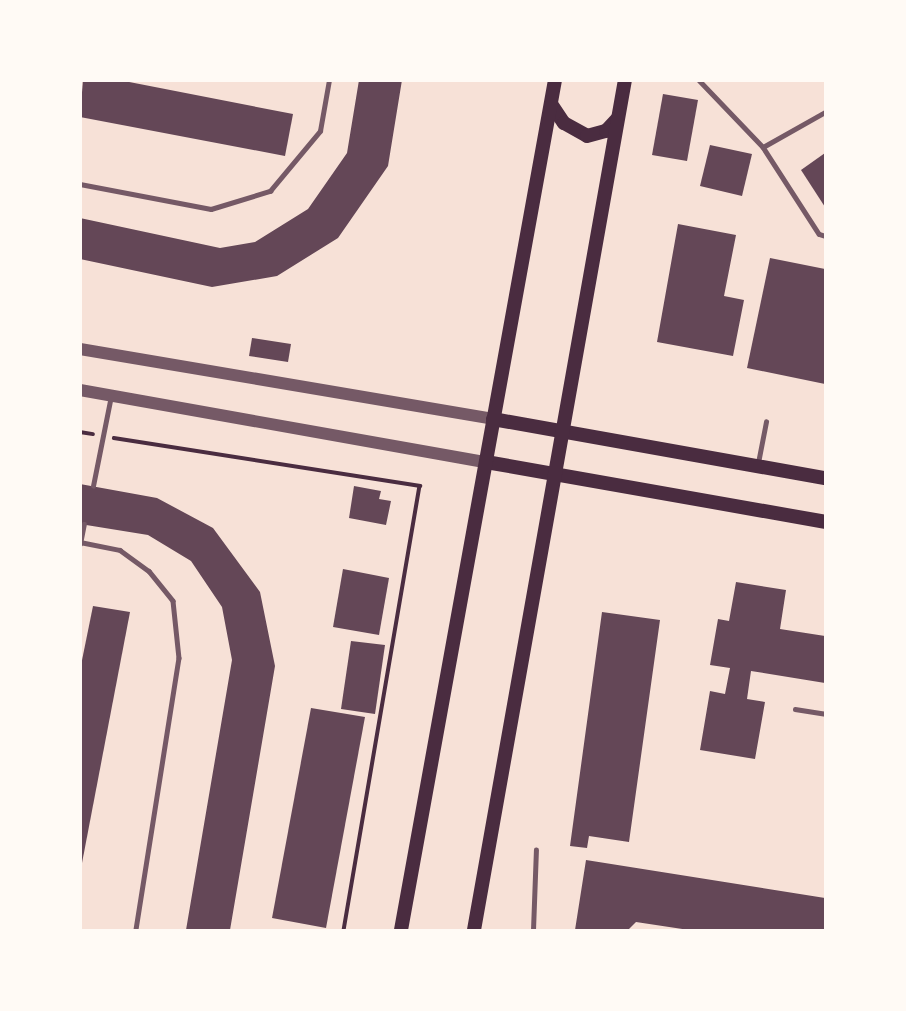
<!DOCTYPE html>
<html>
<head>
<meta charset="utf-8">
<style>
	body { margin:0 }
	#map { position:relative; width:906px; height:1011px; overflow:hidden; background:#f7e1d7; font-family:"Sofia Sans Condensed",sans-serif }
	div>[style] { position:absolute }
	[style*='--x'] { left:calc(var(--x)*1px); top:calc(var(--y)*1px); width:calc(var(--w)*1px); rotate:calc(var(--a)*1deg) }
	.building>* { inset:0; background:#644757 }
	.path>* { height:3.5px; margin:-1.75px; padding:0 1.75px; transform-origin:1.75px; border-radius:1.75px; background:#4a2c40 }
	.service>* { height:4.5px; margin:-2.25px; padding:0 2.25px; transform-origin:2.25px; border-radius:2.25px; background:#755966 }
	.tertiary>* { height:12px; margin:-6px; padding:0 6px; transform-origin:6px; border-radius:6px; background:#755966 }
	.secondary>* { height:14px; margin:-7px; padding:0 7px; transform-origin:7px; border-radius:7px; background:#4a2c40 }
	span { translate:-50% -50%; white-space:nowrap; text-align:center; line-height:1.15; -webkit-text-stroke:5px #fffaf5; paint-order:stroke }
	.frame { position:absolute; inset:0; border:82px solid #fffaf5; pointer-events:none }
</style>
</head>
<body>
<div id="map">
	<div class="building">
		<div style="clip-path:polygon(83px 80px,119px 80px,293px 114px,285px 156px,80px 117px)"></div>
		<div style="clip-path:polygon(359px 80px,402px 80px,388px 166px,338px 238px,277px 276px,212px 287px,80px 259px,80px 218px,220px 248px,255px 242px,308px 209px,347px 153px)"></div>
		<div style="clip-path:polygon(663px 94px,698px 100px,687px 161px,652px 155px)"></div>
		<div style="clip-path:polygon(710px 145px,752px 154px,742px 196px,700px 186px)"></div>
		<div style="clip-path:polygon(825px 153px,825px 207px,801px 170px)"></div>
		<div style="clip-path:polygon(678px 224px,736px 235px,724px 296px,744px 300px,733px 356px,657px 342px)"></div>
		<div style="clip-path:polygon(770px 258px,825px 269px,825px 384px,747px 368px)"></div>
		<div style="clip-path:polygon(252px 338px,291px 344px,288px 362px,249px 356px)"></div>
		<div style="clip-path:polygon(80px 484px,157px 498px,213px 528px,260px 592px,275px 666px,230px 930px,186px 930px,232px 660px,222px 607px,191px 561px,148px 535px,80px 524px)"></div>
		<div style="clip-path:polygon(354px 486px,381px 491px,379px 499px,391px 501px,386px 525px,349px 518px)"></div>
		<div style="clip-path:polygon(343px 569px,389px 578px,379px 635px,333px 627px)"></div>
		<div style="clip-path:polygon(736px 582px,786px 590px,780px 629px,825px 636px,825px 683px,751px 671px,747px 699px,765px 702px,755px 759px,700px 750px,710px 691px,725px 694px,730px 668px,710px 665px,718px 619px,729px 621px)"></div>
		<div style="clip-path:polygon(93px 606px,130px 612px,82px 863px,80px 670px)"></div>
		<div style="clip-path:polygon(602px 612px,660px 620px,629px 842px,589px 836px,587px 848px,570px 846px)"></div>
		<div style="clip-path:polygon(351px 641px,385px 645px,375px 714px,341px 709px)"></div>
		<div style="clip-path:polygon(311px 708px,365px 717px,326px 928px,272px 918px)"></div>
		<div style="clip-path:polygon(586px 860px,825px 898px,825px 930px,689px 930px,636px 922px,628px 930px,575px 930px)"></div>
	</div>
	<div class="path">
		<div style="--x:80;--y:432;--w:13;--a:9"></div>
		<div style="--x:114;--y:438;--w:310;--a:8.9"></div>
		<div style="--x:420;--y:486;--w:450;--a:99.7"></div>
	</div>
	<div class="service">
		<div style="--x:699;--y:80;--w:93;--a:46.3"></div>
		<div style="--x:763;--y:147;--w:103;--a:57.2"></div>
		<div style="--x:819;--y:234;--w:6;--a:18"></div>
		<div style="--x:763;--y:147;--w:71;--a:-29.4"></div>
		<div style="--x:80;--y:184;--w:133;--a:10.8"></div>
		<div style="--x:211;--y:209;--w:62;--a:-17"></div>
		<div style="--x:270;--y:191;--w:78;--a:-50.2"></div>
		<div style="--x:320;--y:131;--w:52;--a:-80"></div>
		<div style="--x:758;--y:463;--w:42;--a:-79"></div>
		<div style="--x:93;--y:486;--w:92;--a:-78.7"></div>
		<div style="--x:80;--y:542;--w:41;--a:11.3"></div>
		<div style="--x:120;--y:550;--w:36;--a:36"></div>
		<div style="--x:149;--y:571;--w:38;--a:51"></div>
		<div style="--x:173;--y:601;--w:57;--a:84"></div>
		<div style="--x:179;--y:658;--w:275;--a:99"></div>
		<div style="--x:80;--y:544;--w:20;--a:-79"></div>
		<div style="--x:795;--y:709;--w:30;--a:9"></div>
		<div style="--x:533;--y:930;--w:80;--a:-87.9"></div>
	</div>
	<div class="tertiary">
		<div style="--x:80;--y:349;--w:419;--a:9.6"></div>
		<div style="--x:80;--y:390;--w:412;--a:10.1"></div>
	</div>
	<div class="secondary">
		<div style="--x:551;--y:104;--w:23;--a:56"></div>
		<div style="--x:564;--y:123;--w:26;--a:29"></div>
		<div style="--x:587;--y:136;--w:20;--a:-15"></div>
		<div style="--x:606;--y:131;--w:16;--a:-47"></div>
		<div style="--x:493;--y:419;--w:337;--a:10.1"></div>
		<div style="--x:486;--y:462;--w:344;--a:10"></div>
		<div style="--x:401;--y:930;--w:864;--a:-79.73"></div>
		<div style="--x:474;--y:930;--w:863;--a:-79.93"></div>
	</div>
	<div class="frame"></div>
</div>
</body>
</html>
